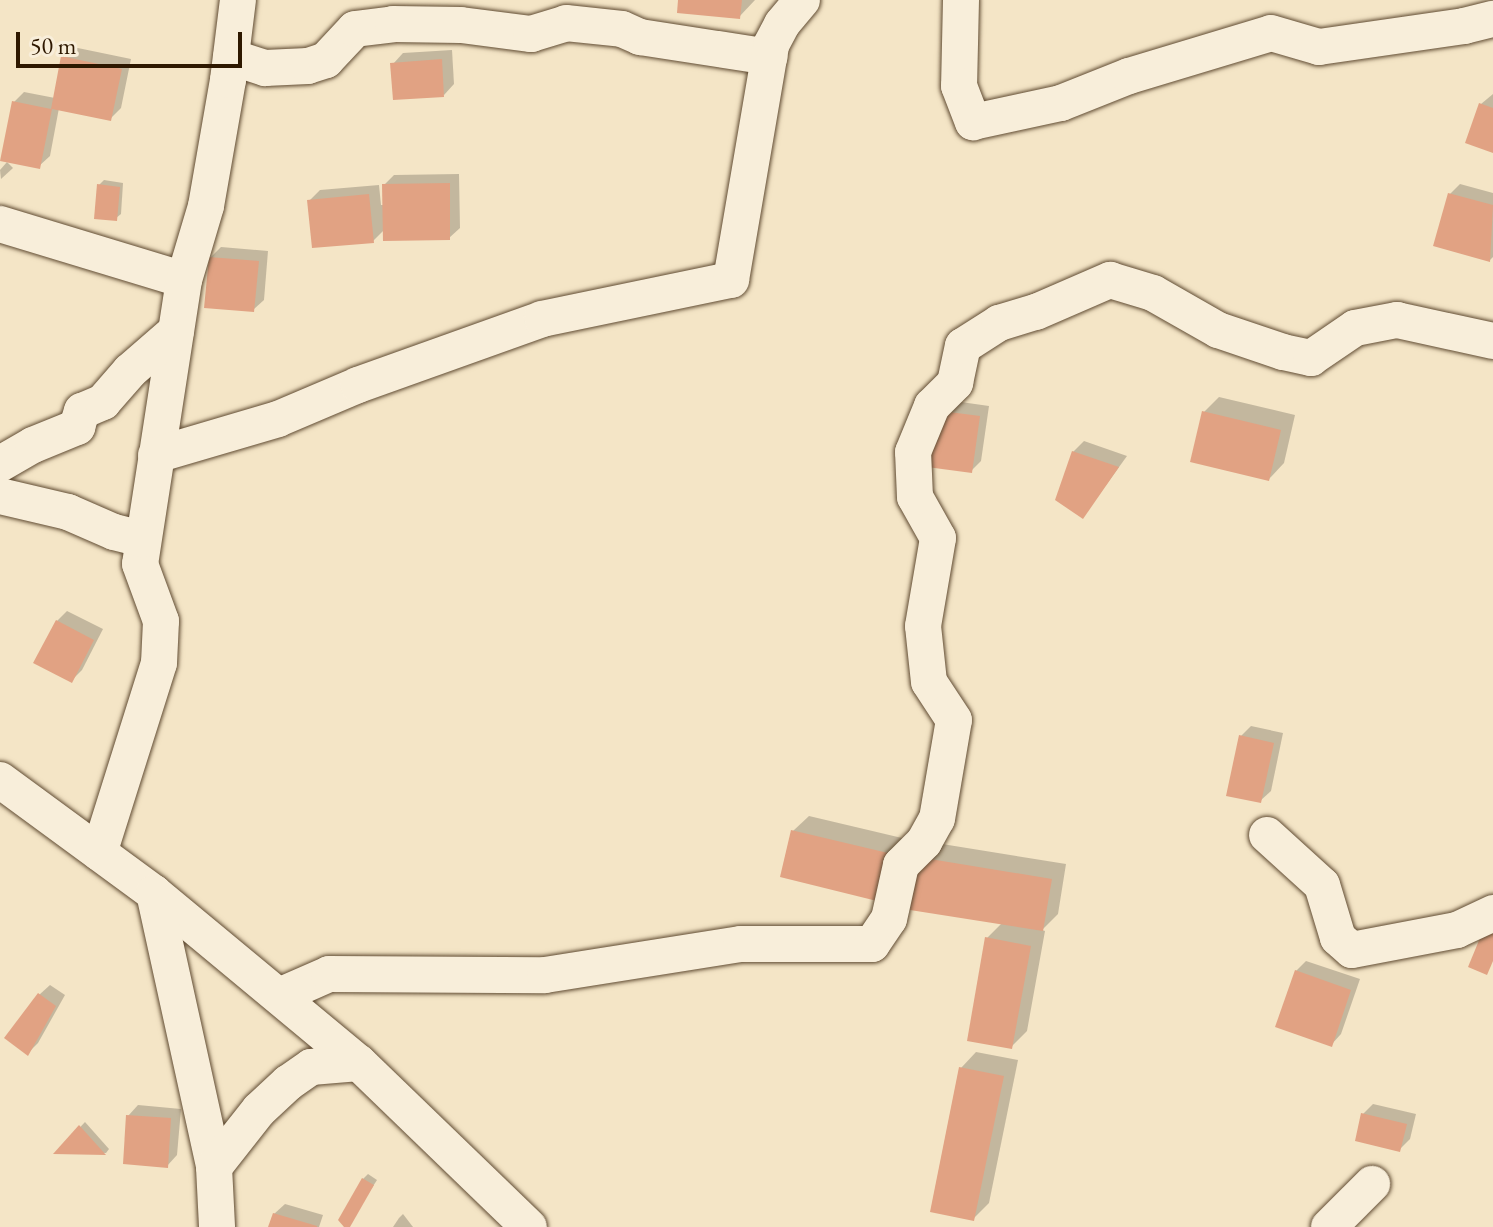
<!DOCTYPE html>
<html>
<head>
<meta charset="utf-8">
<style>
	body { margin:0 }
	#map { position:relative; width:1493px; height:1227px; overflow:hidden; background:#f4e5c6; font-family:"EB Garamond",serif }
	div>[style] { position:absolute }
	[style*='--x'] { left:calc(var(--x)*1px); top:calc(var(--y)*1px); width:calc(var(--w)*1px); rotate:calc(var(--a)*1deg) }
	.shadow>* { inset:0; background:#0003 }
	.building>* { inset:0; background:#e1a283 }
	.roads { filter:drop-shadow(0 0 2px #604b32) drop-shadow(0 0 2px #604b32) }
	.street>* { height:36px; margin:-18px; padding:0 18px; transform-origin:18px; border-radius:18px; background:#f8eeda }
	span { translate:-50% -50%; white-space:nowrap; text-align:center; line-height:1.15; -webkit-text-stroke:8px #f8eeda; paint-order:stroke }
	.scale { position:absolute; left:16px; top:32px; width:226px; height:36px; box-sizing:border-box; border:4px solid #2e1800; border-top:0; padding-left:10px; font-size:24px; line-height:28px; white-space:nowrap; color:#2e1800; -webkit-text-stroke:6px #f8eeda; paint-order:stroke }
</style>
</head>
<body>
<div id="map">
	<div class="shadow">
		<div style="clip-path:polygon(680px 0,755px 0,739px 17px)"></div>
		<div style="clip-path:polygon(73px 47px,131px 59px,121px 108px,110px 119px,59px 108px,50px 156px,39px 166px,14px 102px,24px 92px,55px 98px,63px 57px)"></div>
		<div style="clip-path:polygon(452px 50px,454px 84px,444px 95px,393px 64px,403px 53px)"></div>
		<div style="clip-path:polygon(1493px 94px,1493px 151px,1467px 142px,1481px 104px)"></div>
		<div style="clip-path:polygon(7px 162px,13px 168px,1px 179px,0 170px)"></div>
		<div style="clip-path:polygon(459px 174px,460px 228px,449px 238px,385px 229px,373px 241px,309px 201px,320px 190px,379px 185px,381px 205px,384px 205px,384px 185px,394px 175px)"></div>
		<div style="clip-path:polygon(104px 180px,123px 183px,121px 214px,116px 218px,99px 185px)"></div>
		<div style="clip-path:polygon(1460px 184px,1493px 193px,1493px 257px,1490px 260px,1450px 194px)"></div>
		<div style="clip-path:polygon(221px 247px,268px 251px,264px 300px,253px 310px,211px 257px)"></div>
		<div style="clip-path:polygon(1219px 397px,1295px 415px,1284px 463px,1269px 479px,1204px 412px)"></div>
		<div style="clip-path:polygon(947px 400px,989px 406px,981px 461px,971px 471px)"></div>
		<div style="clip-path:polygon(1084px 441px,1127px 456px,1083px 517px,1073px 452px)"></div>
		<div style="clip-path:polygon(67px 611px,103px 629px,82px 670px,71px 681px,57px 621px)"></div>
		<div style="clip-path:polygon(1251px 726px,1283px 733px,1271px 791px,1260px 801px,1241px 736px)"></div>
		<div style="clip-path:polygon(809px 816px,902px 838px,892px 883px,793px 831px)"></div>
		<div style="clip-path:polygon(936px 843px,1066px 864px,1058px 914px,1042px 930px,1045px 931px,1027px 1031px,1011px 1047px,987px 938px,1002px 923px,912px 908px)"></div>
		<div style="clip-path:polygon(1306px 961px,1360px 979px,1341px 1034px,1331px 1045px,1296px 971px)"></div>
		<div style="clip-path:polygon(50px 985px,65px 995px,38px 1043px,28px 1053px,39px 995px)"></div>
		<div style="clip-path:polygon(976px 1052px,1018px 1060px,989px 1203px,973px 1219px,961px 1068px)"></div>
		<div style="clip-path:polygon(1373px 1104px,1416px 1114px,1410px 1139px,1400px 1149px,1363px 1114px)"></div>
		<div style="clip-path:polygon(138px 1105px,181px 1109px,177px 1155px,167px 1166px,128px 1116px)"></div>
		<div style="clip-path:polygon(85px 1122px,109px 1149px,106px 1153px,57px 1152px)"></div>
		<div style="clip-path:polygon(368px 1174px,377px 1180px,347px 1227px,363px 1179px)"></div>
		<div style="clip-path:polygon(285px 1204px,323px 1215px,319px 1227px,270px 1227px,274px 1214px)"></div>
		<div style="clip-path:polygon(403px 1214px,413px 1227px,393px 1227px,399px 1218px)"></div>
	</div>
	<div class="building">
		<div style="clip-path:polygon(678px 0,742px 0,740px 19px,677px 13px)"></div>
		<div style="clip-path:polygon(61px 56px,122px 69px,111px 121px,52px 109px,40px 169px,0 161px,12px 101px,51px 109px)"></div>
		<div style="clip-path:polygon(442px 59px,444px 97px,393px 100px,390px 63px)"></div>
		<div style="clip-path:polygon(1479px 103px,1493px 108px,1493px 153px,1465px 143px)"></div>
		<div style="clip-path:polygon(450px 183px,450px 240px,383px 241px,382px 184px)"></div>
		<div style="clip-path:polygon(97px 184px,120px 187px,117px 221px,94px 219px)"></div>
		<div style="clip-path:polygon(1448px 193px,1493px 205px,1490px 262px,1433px 246px)"></div>
		<div style="clip-path:polygon(369px 194px,374px 243px,312px 248px,307px 200px)"></div>
		<div style="clip-path:polygon(209px 257px,259px 261px,254px 312px,204px 308px)"></div>
		<div style="clip-path:polygon(934px 410px,980px 416px,972px 473px,927px 467px)"></div>
		<div style="clip-path:polygon(1202px 411px,1281px 430px,1269px 481px,1190px 462px)"></div>
		<div style="clip-path:polygon(1072px 451px,1119px 467px,1083px 519px,1055px 500px)"></div>
		<div style="clip-path:polygon(56px 620px,94px 640px,72px 683px,33px 663px)"></div>
		<div style="clip-path:polygon(1239px 735px,1274px 743px,1261px 803px,1226px 796px)"></div>
		<div style="clip-path:polygon(791px 830px,888px 853px,877px 901px,780px 877px)"></div>
		<div style="clip-path:polygon(918px 857px,1052px 879px,1043px 931px,910px 910px)"></div>
		<div style="clip-path:polygon(1487px 921px,1493px 924px,1493px 961px,1487px 975px,1468px 967px)"></div>
		<div style="clip-path:polygon(985px 937px,1031px 946px,1012px 1049px,967px 1041px)"></div>
		<div style="clip-path:polygon(1295px 970px,1351px 990px,1332px 1047px,1275px 1027px)"></div>
		<div style="clip-path:polygon(38px 993px,56px 1006px,28px 1056px,4px 1038px)"></div>
		<div style="clip-path:polygon(959px 1067px,1004px 1076px,974px 1221px,930px 1212px)"></div>
		<div style="clip-path:polygon(1361px 1113px,1407px 1124px,1400px 1152px,1355px 1141px)"></div>
		<div style="clip-path:polygon(126px 1115px,171px 1118px,168px 1168px,123px 1164px)"></div>
		<div style="clip-path:polygon(79px 1125px,106px 1155px,53px 1154px)"></div>
		<div style="clip-path:polygon(362px 1178px,374px 1185px,350px 1227px,344px 1227px,338px 1220px)"></div>
		<div style="clip-path:polygon(273px 1213px,317px 1226px,317px 1227px,268px 1227px)"></div>
	</div>
	<div class="roads">
		<div class="street">
			<div style="--x:961;--y:0;--w:86;--a:91.3"></div>
			<div style="--x:959;--y:86;--w:39;--a:69"></div>
			<div style="--x:973;--y:122;--w:90;--a:-12.2"></div>
			<div style="--x:1061;--y:103;--w:73;--a:-21.7"></div>
			<div style="--x:1129;--y:76;--w:148;--a:-16.8"></div>
			<div style="--x:1271;--y:33;--w:50;--a:16.3"></div>
			<div style="--x:1319;--y:47;--w:147;--a:-8.2"></div>
			<div style="--x:1464;--y:26;--w:30;--a:-14"></div>
			<div style="--x:231;--y:57;--w:36;--a:18"></div>
			<div style="--x:265;--y:68;--w:43;--a:-2.7"></div>
			<div style="--x:308;--y:66;--w:19;--a:-18"></div>
			<div style="--x:326;--y:60;--w:42;--a:-46.9"></div>
			<div style="--x:355;--y:29;--w:38;--a:-7"></div>
			<div style="--x:393;--y:24;--w:68;--a:0.8"></div>
			<div style="--x:461;--y:25;--w:71;--a:7.3"></div>
			<div style="--x:531;--y:34;--w:37;--a:-17"></div>
			<div style="--x:566;--y:23;--w:56;--a:6.1"></div>
			<div style="--x:622;--y:29;--w:20;--a:24"></div>
			<div style="--x:640;--y:37;--w:131;--a:8.8"></div>
			<div style="--x:0;--y:224;--w:192;--a:16.9"></div>
			<div style="--x:184;--y:280;--w:287;--a:98.8"></div>
			<div style="--x:140;--y:564;--w:61;--a:69.8"></div>
			<div style="--x:161;--y:621;--w:42;--a:92.7"></div>
			<div style="--x:159;--y:663;--w:199;--a:107.5"></div>
			<div style="--x:184;--y:280;--w:77;--a:-73.4"></div>
			<div style="--x:206;--y:206;--w:128;--a:-80.1"></div>
			<div style="--x:228;--y:80;--w:81;--a:-82.9"></div>
			<div style="--x:156;--y:455;--w:127;--a:-16.4"></div>
			<div style="--x:278;--y:419;--w:87;--a:-23"></div>
			<div style="--x:358;--y:385;--w:195;--a:-19.7"></div>
			<div style="--x:542;--y:319;--w:193;--a:-11.7"></div>
			<div style="--x:731;--y:280;--w:238;--a:-80.3"></div>
			<div style="--x:771;--y:45;--w:24;--a:-62"></div>
			<div style="--x:782;--y:24;--w:31;--a:-50"></div>
			<div style="--x:0;--y:464;--w:38;--a:-30"></div>
			<div style="--x:33;--y:445;--w:48;--a:-22.2"></div>
			<div style="--x:77;--y:427;--w:17;--a:-73"></div>
			<div style="--x:82;--y:411;--w:23;--a:-23"></div>
			<div style="--x:103;--y:402;--w:41;--a:-48.9"></div>
			<div style="--x:130;--y:371;--w:61;--a:-41"></div>
			<div style="--x:0;--y:496;--w:70;--a:13.2"></div>
			<div style="--x:68;--y:512;--w:50;--a:23.5"></div>
			<div style="--x:114;--y:532;--w:30;--a:14"></div>
			<div style="--x:0;--y:780;--w:191;--a:36.3"></div>
			<div style="--x:154;--y:893;--w:266;--a:39.7"></div>
			<div style="--x:359;--y:1063;--w:236;--a:44"></div>
			<div style="--x:1267;--y:835;--w:74;--a:42.3"></div>
			<div style="--x:1322;--y:885;--w:55;--a:73.2"></div>
			<div style="--x:1338;--y:938;--w:18;--a:41"></div>
			<div style="--x:1352;--y:950;--w:107;--a:-10.8"></div>
			<div style="--x:1457;--y:930;--w:40;--a:-25"></div>
			<div style="--x:154;--y:893;--w:280;--a:77.6"></div>
			<div style="--x:214;--y:1167;--w:60;--a:87.1"></div>
			<div style="--x:279;--y:996;--w:55;--a:-23.7"></div>
			<div style="--x:329;--y:974;--w:216;--a:0.3"></div>
			<div style="--x:545;--y:975;--w:198;--a:-9"></div>
			<div style="--x:741;--y:944;--w:131;--a:0"></div>
			<div style="--x:872;--y:944;--w:30;--a:-56"></div>
			<div style="--x:889;--y:919;--w:55;--a:-77.5"></div>
			<div style="--x:901;--y:865;--w:33;--a:-45"></div>
			<div style="--x:924;--y:842;--w:26;--a:-61"></div>
			<div style="--x:937;--y:819;--w:100;--a:-80.3"></div>
			<div style="--x:954;--y:720;--w:45;--a:-123.3"></div>
			<div style="--x:929;--y:682;--w:56;--a:-96.1"></div>
			<div style="--x:923;--y:626;--w:89;--a:-80.3"></div>
			<div style="--x:938;--y:538;--w:47;--a:-119.3"></div>
			<div style="--x:915;--y:497;--w:45;--a:-92.5"></div>
			<div style="--x:913;--y:452;--w:50;--a:-67.6"></div>
			<div style="--x:932;--y:406;--w:33;--a:-45"></div>
			<div style="--x:955;--y:383;--w:38;--a:-78"></div>
			<div style="--x:963;--y:346;--w:43;--a:-32.6"></div>
			<div style="--x:999;--y:323;--w:39;--a:-17"></div>
			<div style="--x:1036;--y:312;--w:81;--a:-23.4"></div>
			<div style="--x:1110;--y:280;--w:45;--a:16.8"></div>
			<div style="--x:1153;--y:293;--w:75;--a:29.6"></div>
			<div style="--x:1218;--y:330;--w:69;--a:18.7"></div>
			<div style="--x:1283;--y:352;--w:29;--a:12"></div>
			<div style="--x:1311;--y:358;--w:53;--a:-34.3"></div>
			<div style="--x:1355;--y:328;--w:43;--a:-10.8"></div>
			<div style="--x:1397;--y:320;--w:98;--a:12.3"></div>
			<div style="--x:214;--y:1167;--w:73;--a:-51.7"></div>
			<div style="--x:259;--y:1110;--w:40;--a:-43"></div>
			<div style="--x:288;--y:1083;--w:28;--a:-35"></div>
			<div style="--x:311;--y:1067;--w:48;--a:-4.8"></div>
			<div style="--x:1329;--y:1227;--w:61;--a:-45"></div>
		</div>
	</div>
	<div class="scale">50 m</div>
</div>
</body>
</html>
